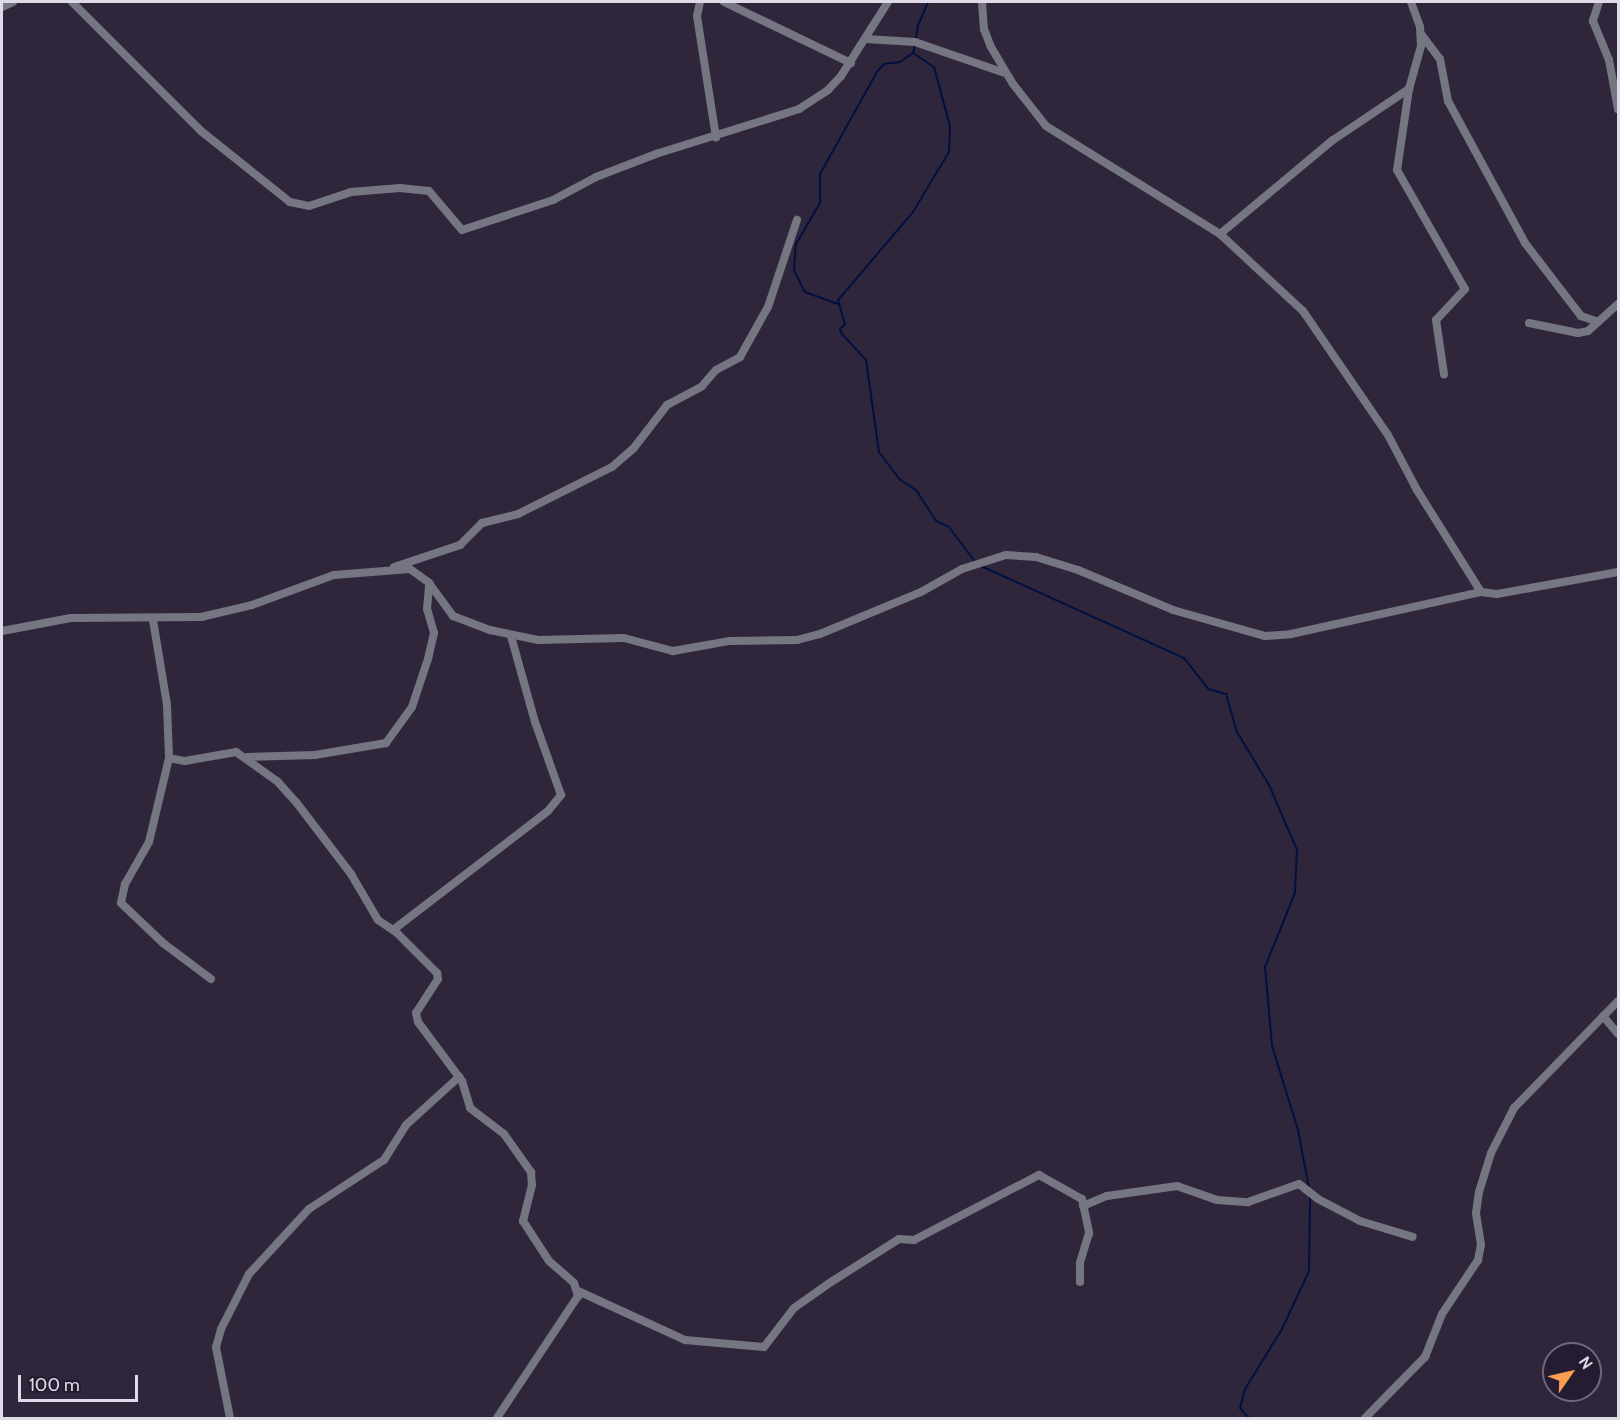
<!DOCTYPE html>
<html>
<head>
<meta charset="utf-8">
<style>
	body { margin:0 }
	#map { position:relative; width:1620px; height:1420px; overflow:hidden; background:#30263c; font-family:Cabin,sans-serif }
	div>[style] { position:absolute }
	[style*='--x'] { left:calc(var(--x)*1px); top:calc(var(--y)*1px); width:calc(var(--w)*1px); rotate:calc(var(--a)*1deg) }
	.stream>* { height:2px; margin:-1px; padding:0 1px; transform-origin:1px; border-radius:1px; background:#00103f }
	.street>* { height:8px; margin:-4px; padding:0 4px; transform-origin:4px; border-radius:4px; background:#757682 }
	span { translate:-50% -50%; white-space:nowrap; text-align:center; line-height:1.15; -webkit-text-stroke:4.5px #261c31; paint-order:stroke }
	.frame { position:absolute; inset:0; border:3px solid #dfd9e8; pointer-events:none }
	.north { position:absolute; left:1542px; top:1342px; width:60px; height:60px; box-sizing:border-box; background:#261c31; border:2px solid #70687a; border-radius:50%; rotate:56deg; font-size:16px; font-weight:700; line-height:24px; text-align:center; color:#dfd9e8 }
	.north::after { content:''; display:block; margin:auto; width:21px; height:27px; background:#fb9e50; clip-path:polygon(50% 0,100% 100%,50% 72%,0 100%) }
	.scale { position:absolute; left:18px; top:1375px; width:120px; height:27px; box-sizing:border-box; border:3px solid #dfd9e8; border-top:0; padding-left:8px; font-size:18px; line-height:21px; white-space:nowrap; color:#dfd9e8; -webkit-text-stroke:4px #261c31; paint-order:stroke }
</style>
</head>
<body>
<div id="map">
	<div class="stream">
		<div style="--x:928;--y:2;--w:26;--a:113"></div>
		<div style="--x:918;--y:26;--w:27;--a:100"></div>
		<div style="--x:913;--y:53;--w:25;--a:34"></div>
		<div style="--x:934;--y:67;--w:61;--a:74.8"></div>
		<div style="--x:950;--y:126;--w:26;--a:92"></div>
		<div style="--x:949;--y:152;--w:70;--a:121"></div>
		<div style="--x:913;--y:212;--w:116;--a:130.4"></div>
		<div style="--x:838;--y:300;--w:25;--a:74"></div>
		<div style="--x:845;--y:324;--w:7;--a:135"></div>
		<div style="--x:840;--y:329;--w:5;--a:68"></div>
		<div style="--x:842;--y:334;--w:35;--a:47"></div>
		<div style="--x:866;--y:360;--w:93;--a:82"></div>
		<div style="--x:879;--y:452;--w:34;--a:53"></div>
		<div style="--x:899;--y:479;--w:20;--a:33"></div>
		<div style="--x:916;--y:490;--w:37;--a:57"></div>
		<div style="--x:936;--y:521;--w:14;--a:25"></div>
		<div style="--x:949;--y:527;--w:45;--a:53.1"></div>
		<div style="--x:838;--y:304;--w:35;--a:-160"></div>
		<div style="--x:805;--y:292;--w:25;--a:-117"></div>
		<div style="--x:794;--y:270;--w:26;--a:-86"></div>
		<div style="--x:796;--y:244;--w:48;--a:-59.7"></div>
		<div style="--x:820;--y:203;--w:29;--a:-90"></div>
		<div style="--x:820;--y:174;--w:117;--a:-60.8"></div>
		<div style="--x:877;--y:72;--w:11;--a:-49"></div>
		<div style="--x:884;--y:64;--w:16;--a:-7"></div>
		<div style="--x:900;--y:62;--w:16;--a:-35"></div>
		<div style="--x:981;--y:566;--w:223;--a:24.4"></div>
		<div style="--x:1184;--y:658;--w:39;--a:52"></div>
		<div style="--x:1208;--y:689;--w:19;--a:16"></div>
		<div style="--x:1226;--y:694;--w:40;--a:74"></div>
		<div style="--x:1237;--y:732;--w:62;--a:58.9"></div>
		<div style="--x:1269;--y:785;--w:71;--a:66.7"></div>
		<div style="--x:1297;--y:850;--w:43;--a:92.7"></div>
		<div style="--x:1295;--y:893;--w:80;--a:112.1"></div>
		<div style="--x:1265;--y:967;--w:79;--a:84.9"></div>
		<div style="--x:1272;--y:1046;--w:88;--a:72.8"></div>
		<div style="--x:1298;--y:1130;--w:59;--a:79.3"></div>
		<div style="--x:1249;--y:1418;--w:13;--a:-132"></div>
		<div style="--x:1240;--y:1408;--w:20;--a:-75"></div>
		<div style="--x:1245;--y:1389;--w:70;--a:-58.3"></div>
		<div style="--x:1282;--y:1329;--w:64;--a:-65"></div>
		<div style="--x:1309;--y:1271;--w:74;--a:-89.2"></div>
	</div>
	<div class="street">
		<div style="--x:72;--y:2;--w:182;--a:45"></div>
		<div style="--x:201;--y:131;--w:114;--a:38.6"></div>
		<div style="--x:290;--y:202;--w:19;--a:12"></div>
		<div style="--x:309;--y:206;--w:44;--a:-18.4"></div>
		<div style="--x:351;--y:192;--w:49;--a:-4.7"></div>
		<div style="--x:400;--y:188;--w:29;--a:6"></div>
		<div style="--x:429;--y:191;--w:51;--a:49.8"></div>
		<div style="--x:462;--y:230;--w:96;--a:-18.2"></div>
		<div style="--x:553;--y:200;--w:49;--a:-28.1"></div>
		<div style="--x:596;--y:177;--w:67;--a:-20.9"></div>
		<div style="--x:659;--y:153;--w:147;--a:-17.4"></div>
		<div style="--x:799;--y:109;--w:35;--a:-33"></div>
		<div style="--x:828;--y:90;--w:19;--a:-47"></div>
		<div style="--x:841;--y:76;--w:88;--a:-57.6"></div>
		<div style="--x:700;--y:2;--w:14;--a:102"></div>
		<div style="--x:697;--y:16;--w:123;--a:81.1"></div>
		<div style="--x:724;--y:2;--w:141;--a:25.7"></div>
		<div style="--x:982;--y:2;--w:27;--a:86"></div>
		<div style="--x:984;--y:29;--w:19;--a:69"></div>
		<div style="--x:991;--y:47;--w:43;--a:59.3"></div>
		<div style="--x:1013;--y:84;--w:53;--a:51.8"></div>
		<div style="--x:1046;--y:126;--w:205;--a:31.8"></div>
		<div style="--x:1220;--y:234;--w:113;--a:42.9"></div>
		<div style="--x:1303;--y:311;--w:150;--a:55.6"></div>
		<div style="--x:1388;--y:435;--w:62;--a:62.2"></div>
		<div style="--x:1417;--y:490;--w:120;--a:57.9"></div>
		<div style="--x:1411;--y:2;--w:27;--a:70"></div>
		<div style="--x:1420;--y:27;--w:19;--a:87"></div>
		<div style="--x:1421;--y:46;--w:45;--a:105.6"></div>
		<div style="--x:1409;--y:89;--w:82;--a:98.4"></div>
		<div style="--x:1397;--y:170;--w:137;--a:60.3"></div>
		<div style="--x:1465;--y:289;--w:42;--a:133.1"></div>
		<div style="--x:1436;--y:320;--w:55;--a:81.6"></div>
		<div style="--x:1599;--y:2;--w:20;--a:108"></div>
		<div style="--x:1593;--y:21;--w:42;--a:67.7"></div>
		<div style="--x:1609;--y:60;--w:50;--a:79.6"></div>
		<div style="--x:2;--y:7;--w:12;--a:-24"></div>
		<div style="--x:1421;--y:34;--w:31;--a:53"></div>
		<div style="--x:1440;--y:59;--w:43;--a:79.2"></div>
		<div style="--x:1448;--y:101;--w:162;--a:61.5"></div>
		<div style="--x:1525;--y:243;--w:92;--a:52.5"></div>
		<div style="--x:1581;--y:316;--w:18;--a:19"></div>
		<div style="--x:1598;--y:322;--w:27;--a:-42"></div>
		<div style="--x:866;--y:39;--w:49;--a:3.5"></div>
		<div style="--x:915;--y:42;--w:95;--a:19"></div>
		<div style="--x:1220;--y:234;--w:147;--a:-39.8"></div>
		<div style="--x:1333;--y:140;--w:92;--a:-33.9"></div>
		<div style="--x:1529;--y:323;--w:50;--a:11.5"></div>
		<div style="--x:1578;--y:333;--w:10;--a:-11"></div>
		<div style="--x:1588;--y:331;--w:13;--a:-42"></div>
		<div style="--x:394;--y:567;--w:70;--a:-18.4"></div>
		<div style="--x:460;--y:545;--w:31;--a:-45"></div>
		<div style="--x:482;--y:523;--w:37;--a:-14"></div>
		<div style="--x:518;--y:514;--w:105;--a:-26.6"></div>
		<div style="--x:612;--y:467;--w:28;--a:-41"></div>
		<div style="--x:633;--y:449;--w:56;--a:-52.3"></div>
		<div style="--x:667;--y:405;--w:40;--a:-28"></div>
		<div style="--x:702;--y:386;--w:21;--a:-49"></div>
		<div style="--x:716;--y:370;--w:27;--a:-28"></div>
		<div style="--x:740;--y:357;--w:57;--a:-60.8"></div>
		<div style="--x:768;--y:307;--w:92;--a:-71.6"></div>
		<div style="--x:153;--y:620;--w:86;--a:80.6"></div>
		<div style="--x:167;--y:705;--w:53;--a:87.8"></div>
		<div style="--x:169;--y:758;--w:16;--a:11"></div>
		<div style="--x:185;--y:761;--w:52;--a:-10"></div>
		<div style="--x:236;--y:752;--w:50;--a:35.3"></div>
		<div style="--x:277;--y:781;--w:28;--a:48"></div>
		<div style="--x:296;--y:802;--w:91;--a:52.6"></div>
		<div style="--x:351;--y:874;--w:53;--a:59.6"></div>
		<div style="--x:378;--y:920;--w:23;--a:34"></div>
		<div style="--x:397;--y:933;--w:57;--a:45"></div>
		<div style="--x:437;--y:973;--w:6;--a:81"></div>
		<div style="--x:438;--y:979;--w:40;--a:122.9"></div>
		<div style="--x:416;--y:1013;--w:9;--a:77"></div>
		<div style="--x:418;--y:1022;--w:74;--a:53.3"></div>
		<div style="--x:462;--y:1081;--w:28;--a:73"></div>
		<div style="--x:470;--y:1108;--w:43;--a:37.4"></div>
		<div style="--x:504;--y:1134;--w:47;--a:54.6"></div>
		<div style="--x:531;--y:1172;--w:13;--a:86"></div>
		<div style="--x:532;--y:1185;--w:37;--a:104"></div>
		<div style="--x:523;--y:1221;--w:48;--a:57"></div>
		<div style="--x:549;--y:1261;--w:33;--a:41"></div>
		<div style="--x:574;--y:1283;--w:14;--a:73"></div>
		<div style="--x:578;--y:1296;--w:146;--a:123.6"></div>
		<div style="--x:2;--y:631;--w:70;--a:-10.7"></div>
		<div style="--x:71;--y:618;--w:130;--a:-0.4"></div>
		<div style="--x:201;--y:617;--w:52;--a:-13.2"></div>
		<div style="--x:252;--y:605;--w:87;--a:-20.1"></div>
		<div style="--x:334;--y:575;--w:76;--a:-4.5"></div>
		<div style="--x:410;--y:569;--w:24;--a:36"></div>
		<div style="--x:429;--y:583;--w:41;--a:54"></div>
		<div style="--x:453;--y:616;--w:40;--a:21"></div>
		<div style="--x:490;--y:630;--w:49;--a:11.8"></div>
		<div style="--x:538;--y:640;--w:86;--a:-1.3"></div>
		<div style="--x:624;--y:638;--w:51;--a:14.9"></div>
		<div style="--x:673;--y:651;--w:58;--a:-10"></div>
		<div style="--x:730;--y:641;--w:67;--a:-0.9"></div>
		<div style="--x:797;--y:640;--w:24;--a:-15"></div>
		<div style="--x:820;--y:634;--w:109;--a:-22.6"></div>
		<div style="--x:921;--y:592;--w:47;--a:-29.3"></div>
		<div style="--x:962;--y:569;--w:46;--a:-17.7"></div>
		<div style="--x:1006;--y:555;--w:30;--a:4"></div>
		<div style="--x:1036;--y:557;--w:44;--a:17.2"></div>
		<div style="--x:1078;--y:570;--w:103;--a:22.8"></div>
		<div style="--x:1173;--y:610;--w:96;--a:15.8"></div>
		<div style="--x:1265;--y:636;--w:26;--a:-4"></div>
		<div style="--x:1291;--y:634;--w:195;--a:-12.5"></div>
		<div style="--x:1481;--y:592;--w:16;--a:7"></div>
		<div style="--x:1497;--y:594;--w:123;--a:-10.3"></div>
		<div style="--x:247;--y:757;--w:68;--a:-1.7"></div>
		<div style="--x:315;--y:755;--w:72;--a:-9.6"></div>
		<div style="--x:386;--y:743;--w:44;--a:-54.2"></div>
		<div style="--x:412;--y:707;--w:51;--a:-71.6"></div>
		<div style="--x:428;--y:659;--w:27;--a:-77"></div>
		<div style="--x:434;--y:633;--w:25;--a:-106"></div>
		<div style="--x:427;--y:609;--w:25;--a:-85"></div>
		<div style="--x:169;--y:758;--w:86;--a:103.4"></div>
		<div style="--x:149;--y:842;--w:48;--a:119.7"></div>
		<div style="--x:125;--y:884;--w:19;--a:102"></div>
		<div style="--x:121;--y:903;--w:58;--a:43.6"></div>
		<div style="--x:163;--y:943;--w:60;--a:36.9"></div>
		<div style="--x:393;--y:930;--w:195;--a:-37.5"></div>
		<div style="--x:548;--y:811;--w:21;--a:-51"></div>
		<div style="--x:561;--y:795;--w:77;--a:-109.6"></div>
		<div style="--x:535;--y:722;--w:89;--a:-105.6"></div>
		<div style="--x:1603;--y:1016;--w:23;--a:50"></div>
		<div style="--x:1083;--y:1206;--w:26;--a:-23"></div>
		<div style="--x:1107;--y:1196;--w:71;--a:-8.1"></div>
		<div style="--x:1177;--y:1186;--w:42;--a:19.3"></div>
		<div style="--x:1217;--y:1200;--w:31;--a:4"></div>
		<div style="--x:1248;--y:1202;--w:54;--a:-19.4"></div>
		<div style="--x:1299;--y:1184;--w:24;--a:38"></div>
		<div style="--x:1318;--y:1199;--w:47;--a:27.6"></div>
		<div style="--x:1360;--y:1221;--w:55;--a:16.8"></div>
		<div style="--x:578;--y:1291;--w:118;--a:24.6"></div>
		<div style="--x:685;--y:1340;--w:79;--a:5.1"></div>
		<div style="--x:764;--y:1347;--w:49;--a:-52.4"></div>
		<div style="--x:794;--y:1308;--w:45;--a:-35.1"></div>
		<div style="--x:831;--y:1282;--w:80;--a:-32.3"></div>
		<div style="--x:899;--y:1239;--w:15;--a:4"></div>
		<div style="--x:914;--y:1240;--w:141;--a:-27.5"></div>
		<div style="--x:1039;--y:1175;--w:49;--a:29.2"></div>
		<div style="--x:1082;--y:1199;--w:35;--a:78"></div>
		<div style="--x:1089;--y:1233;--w:31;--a:107"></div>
		<div style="--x:1080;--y:1263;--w:19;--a:90"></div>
		<div style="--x:230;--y:1418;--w:72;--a:-101.2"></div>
		<div style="--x:216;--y:1347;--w:19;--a:-74"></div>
		<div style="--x:221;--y:1329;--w:62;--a:-63"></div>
		<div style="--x:249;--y:1274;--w:88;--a:-47.3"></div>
		<div style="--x:309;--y:1209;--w:90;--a:-33.2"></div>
		<div style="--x:384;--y:1160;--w:41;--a:-57.8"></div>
		<div style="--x:406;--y:1125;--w:72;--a:-42.2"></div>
		<div style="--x:1365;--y:1418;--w:86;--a:-45.5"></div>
		<div style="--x:1425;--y:1357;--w:46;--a:-68.4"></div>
		<div style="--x:1442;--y:1314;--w:65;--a:-56.3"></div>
		<div style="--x:1478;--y:1260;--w:15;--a:-79"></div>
		<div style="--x:1481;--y:1245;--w:32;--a:-99"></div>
		<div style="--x:1476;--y:1213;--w:21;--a:-82"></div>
		<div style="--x:1479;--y:1192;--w:41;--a:-72.9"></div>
		<div style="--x:1491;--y:1153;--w:51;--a:-62.9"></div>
		<div style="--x:1514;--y:1108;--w:149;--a:-45.8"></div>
	</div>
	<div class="frame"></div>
	<div class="north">N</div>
	<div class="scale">100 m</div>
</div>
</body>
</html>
